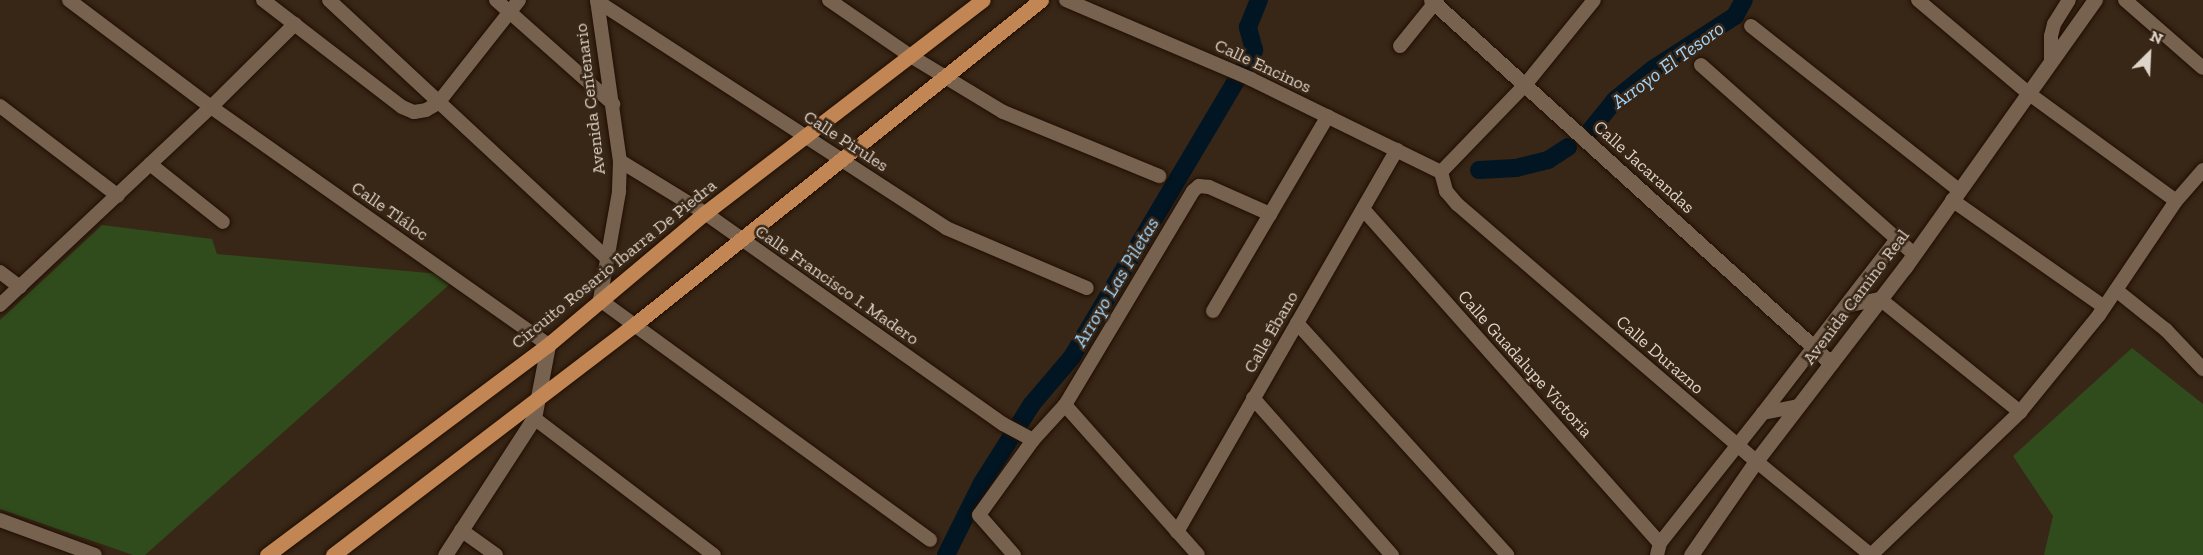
<!DOCTYPE html>
<html>
<head>
<meta charset="utf-8">
<style>
	body { margin:0 }
	#map { position:relative; width:2203px; height:555px; overflow:hidden; background:#382616; font-family:"Zilla Slab",serif }
	div>[style] { position:absolute }
	[style*='--x'] { left:calc(var(--x)*1px); top:calc(var(--y)*1px); width:calc(var(--w)*1px); rotate:calc(var(--a)*1deg) }
	.green>* { inset:0; background:#314c1c }
	.canal>* { height:18px; margin:-9px; padding:0 9px; transform-origin:9px; border-radius:9px; background:#011523 }
	.roads { filter:drop-shadow(0 0 2px #1f0f02) drop-shadow(0 0 2px #1f0f02) }
	.street>* { height:14px; margin:-7px; padding:0 7px; transform-origin:7px; border-radius:7px; background:#776250 }
	.secondary>* { height:15px; margin:-7.5px; padding:0 7.5px; transform-origin:7.5px; border-radius:7.5px; background:#776250 }
	.primary>* { height:15px; margin:-7.5px; padding:0 7.5px; transform-origin:7.5px; border-radius:7.5px; background:#c18654 }
	span { translate:-50% -50%; white-space:nowrap; text-align:center; line-height:1.15; -webkit-text-stroke:5px #382616; paint-order:stroke }
	.street-label { font-size:18px; color:#dfd4c9 }
	.water-label { font-size:20px; color:#a0d6fd; font-style:italic }
	.north { position:absolute; left:2119px; top:24px; width:60px; height:60px; -webkit-text-stroke:4px #382616; paint-order:stroke; rotate:24deg; font-size:16px; font-weight:700; line-height:24px; text-align:center; color:#dfd4c9 }
	.north::after { content:''; display:block; margin:auto; width:21px; height:27px; background:#dfd4c9; clip-path:polygon(50% 0,100% 100%,50% 72%,0 100%) }
</style>
</head>
<body>
<div id="map">
	<div class="green">
		<div style="clip-path:polygon(102px 225px,212px 239px,217px 254px,440px 274px,450px 284px,145px 555px,133px 555px,0 509px,0 320px)"></div>
		<div style="clip-path:polygon(2132px 348px,2203px 404px,2203px 555px,2044px 555px,2053px 516px,2013px 456px)"></div>
	</div>
	<div class="canal">
		<div style="--x:1590;--y:131;--w:40;--a:-51"></div>
		<div style="--x:1615;--y:100;--w:49;--a:-39.2"></div>
		<div style="--x:1653;--y:69;--w:98;--a:-32.9"></div>
		<div style="--x:1735;--y:16;--w:18;--a:-61"></div>
		<div style="--x:1479;--y:170;--w:37;--a:-3"></div>
		<div style="--x:1516;--y:168;--w:33;--a:-14"></div>
		<div style="--x:1548;--y:160;--w:24;--a:-33"></div>
		<div style="--x:946;--y:555;--w:80;--a:-63.4"></div>
		<div style="--x:982;--y:483;--w:93;--a:-57.7"></div>
		<div style="--x:1032;--y:404;--w:62;--a:-49.6"></div>
		<div style="--x:1072;--y:357;--w:357;--a:-59.3"></div>
		<div style="--x:1254;--y:50;--w:24;--a:-105"></div>
		<div style="--x:1248;--y:27;--w:29;--a:-68"></div>
	</div>
	<div class="roads">
		<div class="street">
			<div style="--x:69;--y:0;--w:178;--a:37"></div>
			<div style="--x:211;--y:107;--w:413;--a:35.2"></div>
			<div style="--x:263;--y:0;--w:175;--a:37.6"></div>
			<div style="--x:402;--y:107;--w:13;--a:23"></div>
			<div style="--x:414;--y:112;--w:12;--a:-9"></div>
			<div style="--x:426;--y:110;--w:14;--a:-30"></div>
			<div style="--x:438;--y:103;--w:131;--a:-51.8"></div>
			<div style="--x:329;--y:0;--w:379;--a:42.9"></div>
			<div style="--x:496;--y:0;--w:157;--a:41.6"></div>
			<div style="--x:597;--y:0;--w:163;--a:81.9"></div>
			<div style="--x:620;--y:161;--w:31;--a:92"></div>
			<div style="--x:619;--y:192;--w:110;--a:100"></div>
			<div style="--x:600;--y:300;--w:408;--a:36"></div>
			<div style="--x:829;--y:0;--w:97;--a:34.5"></div>
			<div style="--x:909;--y:55;--w:110;--a:31.2"></div>
			<div style="--x:1003;--y:112;--w:169;--a:22.3"></div>
			<div style="--x:1066;--y:0;--w:201;--a:23.1"></div>
			<div style="--x:1251;--y:79;--w:212;--a:26.1"></div>
			<div style="--x:1918;--y:0;--w:144;--a:40.2"></div>
			<div style="--x:2028;--y:93;--w:183;--a:36.1"></div>
			<div style="--x:2125;--y:0;--w:103;--a:41.1"></div>
			<div style="--x:597;--y:1;--w:416;--a:33"></div>
			<div style="--x:946;--y:228;--w:153;--a:23.1"></div>
			<div style="--x:1751;--y:26;--w:265;--a:38.3"></div>
			<div style="--x:1400;--y:46;--w:59;--a:-51.2"></div>
			<div style="--x:2051;--y:61;--w:25;--a:-90"></div>
			<div style="--x:2051;--y:36;--w:12;--a:-76"></div>
			<div style="--x:2054;--y:24;--w:28;--a:-58"></div>
			<div style="--x:1701;--y:65;--w:285;--a:41.6"></div>
			<div style="--x:0;--y:106;--w:148;--a:37.3"></div>
			<div style="--x:620;--y:161;--w:100;--a:31.5"></div>
			<div style="--x:705;--y:213;--w:365;--a:35.3"></div>
			<div style="--x:1003;--y:424;--w:34;--a:28"></div>
			<div style="--x:150;--y:164;--w:93;--a:38.5"></div>
			<div style="--x:1441;--y:172;--w:20;--a:75"></div>
			<div style="--x:1446;--y:191;--w:17;--a:50"></div>
			<div style="--x:1457;--y:204;--w:394;--a:40.7"></div>
			<div style="--x:1756;--y:461;--w:149;--a:39.3"></div>
			<div style="--x:1441;--y:172;--w:121;--a:-46"></div>
			<div style="--x:1525;--y:85;--w:109;--a:-50.9"></div>
			<div style="--x:1952;--y:200;--w:186;--a:35.1"></div>
			<div style="--x:1363;--y:209;--w:447;--a:48.4"></div>
			<div style="--x:0;--y:272;--w:25;--a:37"></div>
			<div style="--x:2116;--y:290;--w:64;--a:38.7"></div>
			<div style="--x:2166;--y:330;--w:54;--a:46.5"></div>
			<div style="--x:0;--y:305;--w:289;--a:-43.2"></div>
			<div style="--x:211;--y:107;--w:118;--a:-44.7"></div>
			<div style="--x:1846;--y:306;--w:35;--a:-12"></div>
			<div style="--x:1880;--y:299;--w:180;--a:38.9"></div>
			<div style="--x:2020;--y:412;--w:125;--a:-50.8"></div>
			<div style="--x:2099;--y:315;--w:138;--a:-56"></div>
			<div style="--x:2176;--y:201;--w:41;--a:-48.9"></div>
			<div style="--x:1213;--y:311;--w:226;--a:-59.5"></div>
			<div style="--x:1297;--y:323;--w:313;--a:47.8"></div>
			<div style="--x:1253;--y:398;--w:210;--a:48.5"></div>
			<div style="--x:1065;--y:405;--w:200;--a:48.4"></div>
			<div style="--x:1763;--y:413;--w:220;--a:-52.4"></div>
			<div style="--x:534;--y:418;--w:226;--a:37.3"></div>
			<div style="--x:0;--y:520;--w:101;--a:20.2"></div>
			<div style="--x:461;--y:530;--w:43;--a:35.5"></div>
			<div style="--x:1177;--y:532;--w:441;--a:-60.1"></div>
			<div style="--x:1014;--y:555;--w:53;--a:-131.2"></div>
			<div style="--x:979;--y:515;--w:92;--a:-54.2"></div>
			<div style="--x:1033;--y:440;--w:47;--a:-47.6"></div>
			<div style="--x:1065;--y:405;--w:249;--a:-59.1"></div>
			<div style="--x:1193;--y:191;--w:8;--a:-40"></div>
			<div style="--x:1199;--y:186;--w:10;--a:6"></div>
			<div style="--x:1209;--y:187;--w:67;--a:23.9"></div>
			<div style="--x:1657;--y:555;--w:12;--a:-76"></div>
			<div style="--x:1660;--y:543;--w:166;--a:-51.6"></div>
			<div style="--x:1763;--y:413;--w:37;--a:-11"></div>
			<div style="--x:1871;--y:555;--w:207;--a:-43.8"></div>
		</div>
		<div class="secondary">
			<div style="--x:1431;--y:0;--w:540;--a:42.22"></div>
			<div style="--x:445;--y:555;--w:163;--a:-57"></div>
			<div style="--x:534;--y:418;--w:74;--a:-79.1"></div>
			<div style="--x:1691;--y:555;--w:114;--a:-55.3"></div>
			<div style="--x:1756;--y:461;--w:245;--a:-52.5"></div>
			<div style="--x:1905;--y:267;--w:328;--a:-54.6"></div>
		</div>
		<div class="primary">
			<div style="--x:267;--y:555;--w:351;--a:-36.8"></div>
			<div style="--x:548;--y:345;--w:205;--a:-40.1"></div>
			<div style="--x:705;--y:213;--w:350;--a:-37.5"></div>
			<div style="--x:333;--y:555;--w:379;--a:-37.4"></div>
			<div style="--x:634;--y:325;--w:521;--a:-38.61"></div>
		</div>
	</div>
	<div class="street-label">
		<span style="left:1263px;top:66px;rotate:25deg">Calle Encinos</span>
		<span style="left:590px;top:99px;rotate:-97deg">Avenida Centenario</span>
		<span style="left:846px;top:141px;rotate:33deg">Calle Pirules</span>
		<span style="left:1644px;top:167px;rotate:42deg">Calle Jacarandas</span>
		<span style="left:390px;top:211px;rotate:35deg">Calle Tláloc</span>
		<span style="left:614px;top:264px;rotate:-39deg">Circuito Rosario Ibarra De Piedra</span>
		<span style="left:837px;top:285px;rotate:35deg">Calle Francisco I. Madero</span>
		<span style="left:1856px;top:297px;rotate:-53deg">Avenida Camino Real</span>
		<span style="left:1271px;top:332px;rotate:-60deg">Calle Ébano</span>
		<span style="left:1660px;top:355px;rotate:41deg">Calle Durazno</span>
		<span style="left:1525px;top:364px;rotate:48deg">Calle Guadalupe Victoria</span>
	</div>
	<div class="water-label">
		<span style="left:1668px;top:65px;rotate:-36deg">Arroyo El Tesoro</span>
		<span style="left:1116px;top:282px;rotate:-59deg">Arroyo Las Piletas</span>
	</div>
	<div class="north">N</div>
</div>
</body>
</html>
